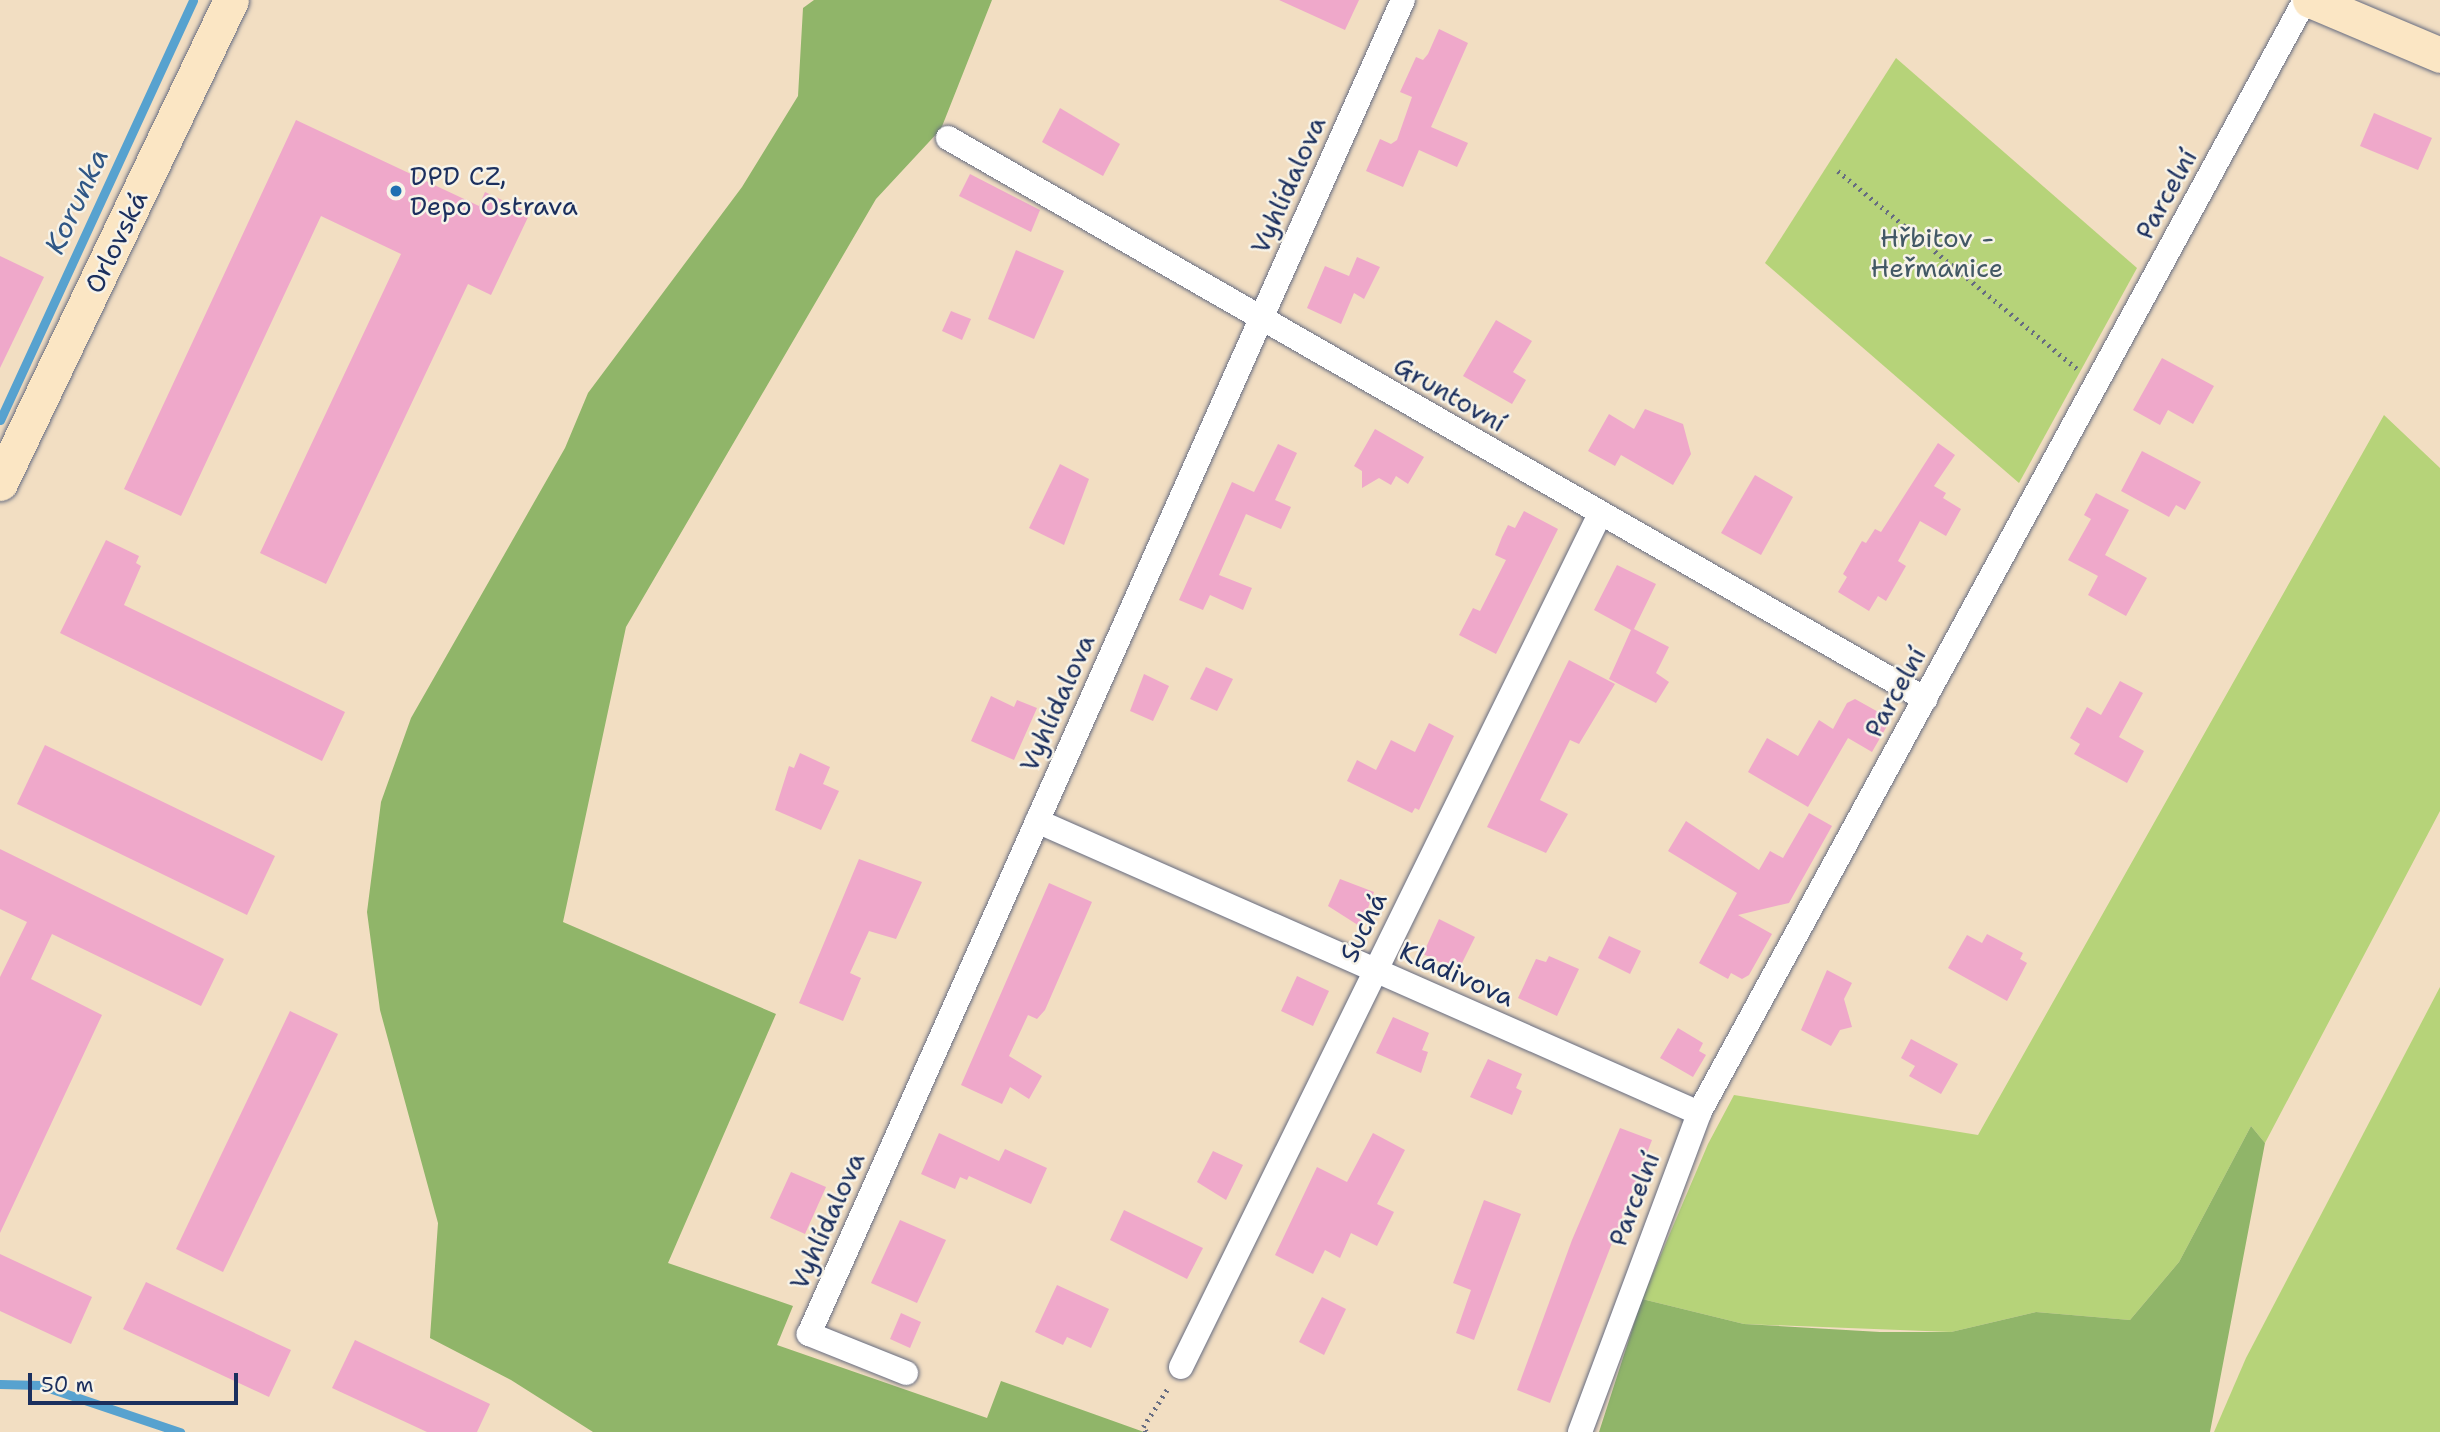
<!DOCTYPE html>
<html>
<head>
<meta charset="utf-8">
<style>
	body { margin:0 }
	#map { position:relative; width:2440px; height:1432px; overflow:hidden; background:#f2dec2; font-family:"Shantell Sans",sans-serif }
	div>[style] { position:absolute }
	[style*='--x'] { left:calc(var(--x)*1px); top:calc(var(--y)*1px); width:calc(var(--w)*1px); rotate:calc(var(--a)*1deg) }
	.green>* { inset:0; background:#b6d379 }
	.forest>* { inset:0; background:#90b569 }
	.stream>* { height:9px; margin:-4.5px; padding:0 4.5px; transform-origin:4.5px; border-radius:4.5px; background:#57a2cf }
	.building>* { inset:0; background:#efa8ca }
	.path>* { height:4.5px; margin-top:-2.25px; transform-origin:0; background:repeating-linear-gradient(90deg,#666c81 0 2px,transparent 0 7px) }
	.roads { filter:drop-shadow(0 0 2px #666c81) drop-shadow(0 0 2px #666c81) }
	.street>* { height:24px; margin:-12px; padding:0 12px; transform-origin:12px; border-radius:12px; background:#fff }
	.secondary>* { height:35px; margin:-17.5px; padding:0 17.5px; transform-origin:17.5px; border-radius:17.5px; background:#fbe6c4 }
	.dots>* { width:19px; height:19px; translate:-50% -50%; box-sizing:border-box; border:4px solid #f7f3e8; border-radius:50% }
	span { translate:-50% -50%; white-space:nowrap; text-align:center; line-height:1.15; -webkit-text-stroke:5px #f7f3e8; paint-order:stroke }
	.poi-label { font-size:26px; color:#1b2f5e }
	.left { translate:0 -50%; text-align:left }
	.street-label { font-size:26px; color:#1b2f5e }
	.park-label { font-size:26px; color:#425865 }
	.water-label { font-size:28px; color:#305786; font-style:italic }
	.scale { position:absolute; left:28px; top:1373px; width:210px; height:32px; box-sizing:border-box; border:4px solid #1b2f5e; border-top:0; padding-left:9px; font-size:21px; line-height:24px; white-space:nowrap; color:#1b2f5e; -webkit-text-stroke:5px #f7f3e8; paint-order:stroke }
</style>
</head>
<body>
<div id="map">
	<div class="green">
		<div style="clip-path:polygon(1896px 58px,2137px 268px,2019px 483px,1765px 263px)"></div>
		<div style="clip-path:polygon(2384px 415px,2440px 468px,2440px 811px,2265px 1143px,2251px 1126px,2179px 1262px,2130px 1320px,2036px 1312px,1951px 1332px,1744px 1324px,1642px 1299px,1708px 1144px,1734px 1095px,1978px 1135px)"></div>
		<div style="clip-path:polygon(2440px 987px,2440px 1432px,2214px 1432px,2246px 1358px)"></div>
	</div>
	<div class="forest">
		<div style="clip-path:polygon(814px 0,992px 0,941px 129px,876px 199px,626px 627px,563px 922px,776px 1014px,668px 1263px,793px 1306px,777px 1345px,987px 1418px,1001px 1381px,1144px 1432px,593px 1432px,511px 1380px,430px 1338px,438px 1223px,380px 1010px,367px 912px,381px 802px,411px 718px,565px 448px,588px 393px,742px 187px,798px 96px,803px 8px)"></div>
		<div style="clip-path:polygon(2251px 1126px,2265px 1143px,2210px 1432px,1599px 1432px,1642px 1299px,1744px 1324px,1880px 1332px,1951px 1332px,2036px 1312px,2130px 1320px,2179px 1262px)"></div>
	</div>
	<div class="stream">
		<div style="--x:0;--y:420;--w:462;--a:-65.3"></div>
		<div style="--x:0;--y:1384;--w:40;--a:1.4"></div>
		<div style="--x:40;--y:1385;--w:148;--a:18.6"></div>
	</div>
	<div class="building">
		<div style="clip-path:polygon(1279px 0,1359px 0,1345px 30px)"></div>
		<div style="clip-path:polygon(1439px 29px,1468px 43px,1431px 127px,1468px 143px,1457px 167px,1419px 150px,1403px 187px,1366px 171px,1380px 139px,1391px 144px,1397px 140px,1412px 97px,1400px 92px,1416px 57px,1423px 60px,1428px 54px)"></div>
		<div style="clip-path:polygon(1060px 108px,1120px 144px,1103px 176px,1042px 142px)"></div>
		<div style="clip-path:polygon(2374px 113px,2432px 138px,2418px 170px,2360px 146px)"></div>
		<div style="clip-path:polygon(296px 120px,479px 206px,485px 192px,530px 213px,491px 295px,468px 284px,326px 584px,260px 553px,401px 254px,321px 216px,181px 516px,124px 489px)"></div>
		<div style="clip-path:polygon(970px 174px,1040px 210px,1031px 232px,959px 196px)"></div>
		<div style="clip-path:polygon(1016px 250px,1064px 271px,1034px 339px,988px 319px)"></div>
		<div style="clip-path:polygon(0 256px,44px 277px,0 368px)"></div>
		<div style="clip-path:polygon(1357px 257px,1380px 267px,1364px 299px,1354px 293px,1341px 324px,1307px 308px,1325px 266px,1349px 276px)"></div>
		<div style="clip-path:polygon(951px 311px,971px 319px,962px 340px,942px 331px)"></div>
		<div style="clip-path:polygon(1496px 320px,1532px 341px,1513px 372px,1526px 380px,1512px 404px,1463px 376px)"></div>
		<div style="clip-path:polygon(2162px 358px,2214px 386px,2193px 424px,2168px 410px,2160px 425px,2133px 410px)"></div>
		<div style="clip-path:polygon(1645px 409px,1683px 424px,1691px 454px,1673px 485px,1621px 455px,1615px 466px,1588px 451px,1609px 414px,1634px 429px)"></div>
		<div style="clip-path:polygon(1375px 429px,1424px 457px,1408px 484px,1396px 476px,1391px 485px,1379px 478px,1362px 488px,1362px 471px,1354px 466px)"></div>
		<div style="clip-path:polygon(1938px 443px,1955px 455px,1934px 486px,1946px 493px,1943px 498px,1961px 509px,1946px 536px,1920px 521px,1898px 561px,1906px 566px,1886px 601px,1878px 596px,1869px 611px,1838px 592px,1847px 577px,1843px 574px,1862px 541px,1866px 543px,1875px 529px,1881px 532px)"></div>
		<div style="clip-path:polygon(1278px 444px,1297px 453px,1275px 500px,1291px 507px,1281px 529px,1246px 514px,1219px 575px,1252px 588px,1243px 610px,1210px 595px,1203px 610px,1179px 600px,1232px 482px,1254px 492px)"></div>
		<div style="clip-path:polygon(2142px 451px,2201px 482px,2185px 510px,2176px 505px,2169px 517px,2121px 491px)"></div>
		<div style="clip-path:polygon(1060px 464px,1089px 479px,1064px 545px,1029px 528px)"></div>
		<div style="clip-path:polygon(1755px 475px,1793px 497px,1761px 555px,1721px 533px)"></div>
		<div style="clip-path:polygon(2096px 493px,2129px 510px,2105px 555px,2147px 578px,2126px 616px,2088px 595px,2098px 576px,2068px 560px,2091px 519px,2084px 515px)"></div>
		<div style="clip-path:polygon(1524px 511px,1558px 529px,1496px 654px,1459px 635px,1473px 608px,1480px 611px,1506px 560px,1495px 555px,1502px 537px,1508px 525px,1515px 528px)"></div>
		<div style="clip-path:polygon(106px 540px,139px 556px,136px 563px,141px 566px,124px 605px,345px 712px,322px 761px,60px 633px)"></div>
		<div style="clip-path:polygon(1617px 565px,1656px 584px,1634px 629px,1669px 647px,1656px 673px,1669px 682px,1656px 703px,1609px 679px,1631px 630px,1594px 610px)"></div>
		<div style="clip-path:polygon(1569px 660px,1615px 684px,1579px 744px,1570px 740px,1540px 800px,1568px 814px,1546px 853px,1487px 827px)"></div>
		<div style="clip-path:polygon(1206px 667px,1233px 679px,1217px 711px,1190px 699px)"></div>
		<div style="clip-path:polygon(1144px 674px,1169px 686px,1153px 721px,1130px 711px)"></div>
		<div style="clip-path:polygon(2120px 681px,2143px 693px,2119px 737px,2144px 751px,2127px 783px,2074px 754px,2080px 744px,2070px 738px,2087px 707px,2101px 715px)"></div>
		<div style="clip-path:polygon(991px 696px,1014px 707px,1017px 700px,1037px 708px,1014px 760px,971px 741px)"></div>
		<div style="clip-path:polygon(1855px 699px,1891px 719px,1872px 752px,1848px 738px,1808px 807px,1748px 772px,1767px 738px,1798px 756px,1819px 720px,1833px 729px,1847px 703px)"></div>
		<div style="clip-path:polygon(1429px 723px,1454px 736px,1419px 810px,1415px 808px,1412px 813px,1347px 781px,1357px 760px,1376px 770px,1391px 740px,1415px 752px)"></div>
		<div style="clip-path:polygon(45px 745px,275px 856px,247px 915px,17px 804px)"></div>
		<div style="clip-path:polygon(800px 753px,830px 767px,823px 784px,839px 791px,821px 830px,775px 810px,789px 766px,794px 768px)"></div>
		<div style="clip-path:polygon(1809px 813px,1832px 826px,1789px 903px,1738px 915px,1772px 934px,1749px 975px,1742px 979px,1731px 973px,1728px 979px,1699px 963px,1737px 893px,1668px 851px,1686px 821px,1759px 870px,1770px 851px,1783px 858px)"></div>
		<div style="clip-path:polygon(0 849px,224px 959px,201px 1006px,52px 934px,31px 979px,102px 1015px,0 1233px,0 977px,27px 922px,0 909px)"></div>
		<div style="clip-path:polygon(859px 859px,922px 882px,896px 939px,869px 931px,850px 973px,861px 978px,843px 1021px,799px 1003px)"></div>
		<div style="clip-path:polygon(1340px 879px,1374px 892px,1361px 927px,1328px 906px)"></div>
		<div style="clip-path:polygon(1049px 883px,1092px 902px,1045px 1010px,1037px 1019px,1028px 1015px,1009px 1056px,1042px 1076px,1029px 1099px,1010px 1087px,1002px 1104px,961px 1085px)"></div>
		<div style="clip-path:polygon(1439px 919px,1475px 937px,1458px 971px,1423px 954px)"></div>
		<div style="clip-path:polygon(1987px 934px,2023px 953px,2020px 959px,2027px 963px,2007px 1001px,1948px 968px,1967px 935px,1982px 943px)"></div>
		<div style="clip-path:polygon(1609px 936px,1641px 951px,1630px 974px,1598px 958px)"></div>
		<div style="clip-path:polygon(1549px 956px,1579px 969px,1557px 1016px,1518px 998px,1536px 959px,1546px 962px)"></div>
		<div style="clip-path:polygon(1827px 970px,1852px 983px,1844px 999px,1852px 1027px,1840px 1030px,1831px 1046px,1801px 1030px)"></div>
		<div style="clip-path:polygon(1297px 976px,1329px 991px,1313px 1026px,1281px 1011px)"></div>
		<div style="clip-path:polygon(290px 1011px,338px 1034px,223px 1272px,176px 1249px)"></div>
		<div style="clip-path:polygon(1393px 1017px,1429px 1033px,1422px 1050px,1428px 1052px,1421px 1073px,1376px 1053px)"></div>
		<div style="clip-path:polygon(1678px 1028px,1703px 1043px,1699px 1051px,1706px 1055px,1693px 1077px,1660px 1058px)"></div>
		<div style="clip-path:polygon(1911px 1039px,1958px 1064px,1941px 1094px,1909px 1076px,1915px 1066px,1901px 1058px)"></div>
		<div style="clip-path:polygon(1488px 1059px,1522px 1074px,1516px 1088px,1522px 1091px,1512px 1115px,1470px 1097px)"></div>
		<div style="clip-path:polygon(1620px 1128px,1652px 1140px,1550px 1403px,1517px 1390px,1572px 1240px)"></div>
		<div style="clip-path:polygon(939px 1133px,999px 1161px,1005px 1149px,1047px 1168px,1031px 1204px,969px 1176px,967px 1180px,960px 1177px,955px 1189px,921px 1174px)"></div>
		<div style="clip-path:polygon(1373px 1133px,1405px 1150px,1377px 1204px,1394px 1212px,1377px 1246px,1351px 1233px,1340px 1258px,1325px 1250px,1313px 1274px,1275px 1255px,1317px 1167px,1347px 1182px)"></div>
		<div style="clip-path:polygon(1213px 1151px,1243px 1165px,1226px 1200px,1197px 1182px)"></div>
		<div style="clip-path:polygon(791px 1172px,826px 1187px,805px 1234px,770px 1218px)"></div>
		<div style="clip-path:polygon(1484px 1200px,1521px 1214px,1474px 1340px,1456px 1333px,1471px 1290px,1453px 1283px)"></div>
		<div style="clip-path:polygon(1124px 1210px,1203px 1248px,1187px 1279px,1110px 1240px)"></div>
		<div style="clip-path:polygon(900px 1220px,946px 1240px,917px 1303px,871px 1283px)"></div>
		<div style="clip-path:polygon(0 1254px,92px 1297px,71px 1344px,0 1311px)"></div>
		<div style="clip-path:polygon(146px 1282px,291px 1350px,269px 1397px,123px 1329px)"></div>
		<div style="clip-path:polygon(1057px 1285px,1109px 1309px,1091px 1348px,1067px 1337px,1063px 1345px,1035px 1332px)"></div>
		<div style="clip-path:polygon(1322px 1297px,1346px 1309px,1324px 1355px,1299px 1342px)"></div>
		<div style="clip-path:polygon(901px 1313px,921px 1322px,910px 1348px,890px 1339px)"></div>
		<div style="clip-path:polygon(355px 1340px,490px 1404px,477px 1432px,427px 1432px,332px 1388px)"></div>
	</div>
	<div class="path">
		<div style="--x:1838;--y:171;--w:310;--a:39.6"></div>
		<div style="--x:1146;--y:1432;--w:6;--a:-121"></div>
		<div style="--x:1143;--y:1427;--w:46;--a:-57.3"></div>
	</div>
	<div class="roads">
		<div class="street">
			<div style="--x:948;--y:138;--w:1127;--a:29.86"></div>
			<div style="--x:1037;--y:821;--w:724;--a:23.8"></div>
			<div style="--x:1181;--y:1367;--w:950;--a:-63.84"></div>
			<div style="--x:906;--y:1373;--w:105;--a:-158.1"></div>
			<div style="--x:809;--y:1334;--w:1460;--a:-66"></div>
			<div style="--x:1580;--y:1432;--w:340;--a:-69.5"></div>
			<div style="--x:1699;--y:1113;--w:1267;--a:-61.43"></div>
		</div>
		<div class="secondary">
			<div style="--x:2310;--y:0;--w:141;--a:22.9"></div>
			<div style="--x:0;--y:483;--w:535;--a:-64.44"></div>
		</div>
	</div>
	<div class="dots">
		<div style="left:396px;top:191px;background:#1f6fb2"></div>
	</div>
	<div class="poi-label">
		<span class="left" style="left:410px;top:191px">DPD CZ,<br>Depo Ostrava</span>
	</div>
	<div class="street-label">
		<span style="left:1288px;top:185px;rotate:-66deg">Vyhlídalova</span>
		<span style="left:2166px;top:194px;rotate:-61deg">Parcelní</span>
		<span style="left:116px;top:242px;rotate:-64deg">Orlovská</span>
		<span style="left:1450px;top:394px;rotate:30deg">Gruntovní</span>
		<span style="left:1895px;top:692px;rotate:-61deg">Parcelní</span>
		<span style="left:1057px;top:703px;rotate:-66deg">Vyhlídalova</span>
		<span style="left:1363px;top:927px;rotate:-64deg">Suchá</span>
		<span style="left:1457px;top:974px;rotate:24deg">Kladivova</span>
		<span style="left:1634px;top:1199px;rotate:-69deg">Parcelní</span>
		<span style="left:827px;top:1221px;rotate:-66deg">Vyhlídalova</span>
	</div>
	<div class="park-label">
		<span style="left:1937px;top:253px">Hřbitov -<br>Heřmanice</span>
	</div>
	<div class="water-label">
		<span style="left:76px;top:201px;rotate:-65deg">Korunka</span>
	</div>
	<div class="scale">50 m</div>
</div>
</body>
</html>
